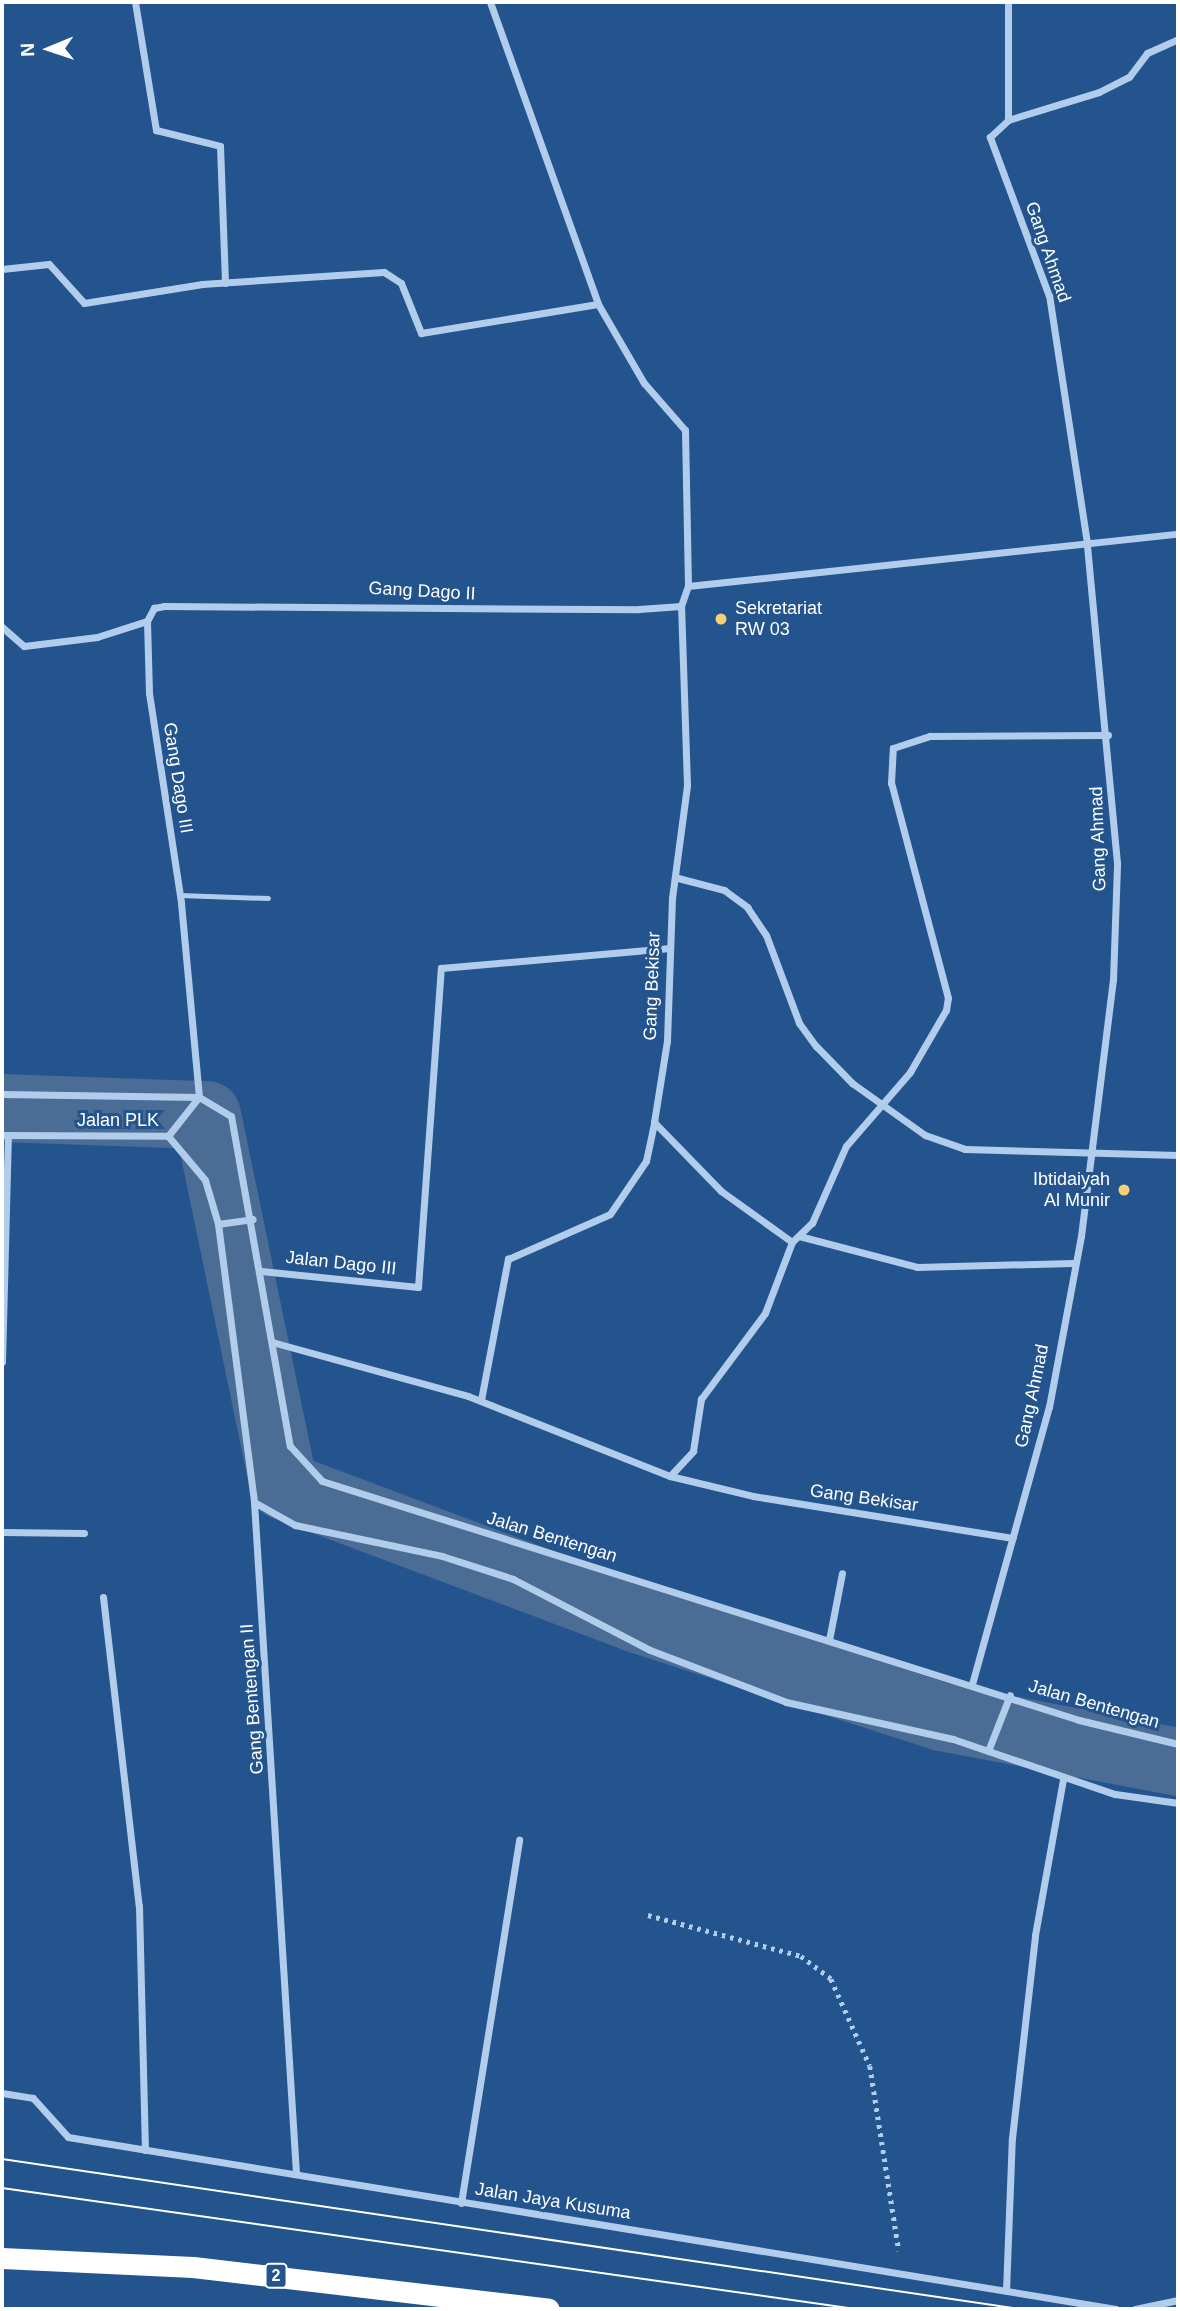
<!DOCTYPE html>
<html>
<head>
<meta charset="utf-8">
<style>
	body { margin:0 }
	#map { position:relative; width:1180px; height:2311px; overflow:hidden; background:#23548e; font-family:Arial,sans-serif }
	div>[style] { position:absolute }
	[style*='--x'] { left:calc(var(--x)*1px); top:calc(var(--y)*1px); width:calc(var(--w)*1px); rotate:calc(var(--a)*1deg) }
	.river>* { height:68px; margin:-34px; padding:0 34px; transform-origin:34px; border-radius:34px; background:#4a6c95 }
	.path>* { height:4.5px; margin-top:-2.25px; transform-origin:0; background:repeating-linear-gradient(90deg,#b2cdec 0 3.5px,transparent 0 8.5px) }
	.service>* { height:5px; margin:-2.5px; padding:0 2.5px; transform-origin:2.5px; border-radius:2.5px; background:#b2cdec }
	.minor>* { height:7px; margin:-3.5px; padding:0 3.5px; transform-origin:3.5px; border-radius:3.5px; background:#b2cdec }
	.motorway>* { height:21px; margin:-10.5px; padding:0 10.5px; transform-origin:10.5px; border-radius:10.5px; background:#fff }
	.tram>* { height:2px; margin:-1px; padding:0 1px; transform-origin:1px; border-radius:1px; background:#fff }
	.dots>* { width:19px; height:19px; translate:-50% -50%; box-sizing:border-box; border:4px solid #23548e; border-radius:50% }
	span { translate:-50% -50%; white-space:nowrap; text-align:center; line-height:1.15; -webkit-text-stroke:6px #23548e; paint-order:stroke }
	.shield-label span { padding:2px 5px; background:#23548e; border:2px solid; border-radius:5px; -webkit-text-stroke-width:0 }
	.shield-label { font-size:16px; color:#fff; font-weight:700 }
	.street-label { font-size:18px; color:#fff }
	.poi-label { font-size:18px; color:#fff }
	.left { translate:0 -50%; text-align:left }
	.right { translate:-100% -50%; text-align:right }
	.frame { position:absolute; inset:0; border:4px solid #fff; pointer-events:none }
	.north { position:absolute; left:14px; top:14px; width:70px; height:70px; -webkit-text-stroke:5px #23548e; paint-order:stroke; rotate:268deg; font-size:19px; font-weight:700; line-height:28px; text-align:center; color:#fff }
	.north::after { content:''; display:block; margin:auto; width:24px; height:32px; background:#fff; clip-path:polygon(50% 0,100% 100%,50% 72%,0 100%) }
</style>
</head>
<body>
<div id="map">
	<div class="river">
		<div style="--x:2;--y:1108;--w:205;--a:2"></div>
		<div style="--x:207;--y:1115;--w:379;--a:78.3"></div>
		<div style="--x:284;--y:1486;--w:377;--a:20.6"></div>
		<div style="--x:637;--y:1619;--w:320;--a:17.8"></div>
		<div style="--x:942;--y:1717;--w:240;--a:10.8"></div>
	</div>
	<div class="path">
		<div style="--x:648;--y:1915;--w:158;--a:15"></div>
		<div style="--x:801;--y:1956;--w:38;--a:37"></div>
		<div style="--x:831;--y:1979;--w:95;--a:65.9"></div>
		<div style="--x:870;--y:2066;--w:187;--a:81.1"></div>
	</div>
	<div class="service">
		<div style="--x:180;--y:895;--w:88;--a:2"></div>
	</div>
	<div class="minor">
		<div style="--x:135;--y:2;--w:130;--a:80.7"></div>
		<div style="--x:156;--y:130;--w:66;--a:14"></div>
		<div style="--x:220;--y:146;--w:137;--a:87.9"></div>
		<div style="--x:490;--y:2;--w:321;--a:70.3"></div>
		<div style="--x:598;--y:304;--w:91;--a:59.8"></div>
		<div style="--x:644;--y:383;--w:62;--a:48.9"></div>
		<div style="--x:685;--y:430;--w:156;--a:88.9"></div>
		<div style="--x:688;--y:586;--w:493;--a:-6.1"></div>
		<div style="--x:1008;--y:120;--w:95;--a:-17.1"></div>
		<div style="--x:1099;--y:92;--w:34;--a:-27"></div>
		<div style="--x:1129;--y:77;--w:30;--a:-53"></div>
		<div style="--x:1147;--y:53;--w:34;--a:-24"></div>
		<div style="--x:2;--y:269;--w:47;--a:-6.1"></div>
		<div style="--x:49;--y:264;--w:52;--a:48.1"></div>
		<div style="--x:84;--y:303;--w:120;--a:-9.1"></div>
		<div style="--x:202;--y:284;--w:182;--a:-3.8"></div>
		<div style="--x:384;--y:272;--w:20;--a:33"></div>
		<div style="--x:401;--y:283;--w:54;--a:68.2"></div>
		<div style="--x:421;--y:333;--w:179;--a:-9.3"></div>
		<div style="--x:147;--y:621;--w:15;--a:-62"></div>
		<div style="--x:154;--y:608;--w:10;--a:-11"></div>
		<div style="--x:164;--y:606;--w:475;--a:0.4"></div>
		<div style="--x:639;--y:609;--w:42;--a:-4.1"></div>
		<div style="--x:681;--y:606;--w:21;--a:-71"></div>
		<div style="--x:2;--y:627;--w:29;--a:41"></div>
		<div style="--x:24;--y:646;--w:74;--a:-7"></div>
		<div style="--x:97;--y:637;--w:52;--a:-17.7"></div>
		<div style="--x:147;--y:621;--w:72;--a:88.4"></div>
		<div style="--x:149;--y:693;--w:212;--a:81.3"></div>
		<div style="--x:181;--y:903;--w:195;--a:84.7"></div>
		<div style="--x:678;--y:878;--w:48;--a:14.6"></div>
		<div style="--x:724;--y:890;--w:29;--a:36"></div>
		<div style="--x:747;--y:907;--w:34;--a:56"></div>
		<div style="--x:766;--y:935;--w:94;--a:69.4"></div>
		<div style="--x:799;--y:1023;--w:29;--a:54"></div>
		<div style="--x:816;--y:1046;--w:52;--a:45.8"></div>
		<div style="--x:852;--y:1083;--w:90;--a:35.5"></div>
		<div style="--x:925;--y:1135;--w:42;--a:19.3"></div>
		<div style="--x:965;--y:1149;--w:213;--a:1.6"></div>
		<div style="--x:2;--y:1094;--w:197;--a:0.9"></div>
		<div style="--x:199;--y:1097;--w:37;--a:31"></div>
		<div style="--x:231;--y:1116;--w:335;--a:79.9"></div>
		<div style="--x:290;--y:1446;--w:47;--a:47.6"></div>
		<div style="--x:322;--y:1481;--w:794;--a:17.52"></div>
		<div style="--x:1079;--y:1720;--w:102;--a:13.6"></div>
		<div style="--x:2;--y:1135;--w:166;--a:0.3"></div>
		<div style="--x:168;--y:1136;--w:57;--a:49.9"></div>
		<div style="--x:205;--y:1180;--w:46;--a:73.5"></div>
		<div style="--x:218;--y:1224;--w:280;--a:82.6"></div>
		<div style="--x:254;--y:1502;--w:673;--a:86.42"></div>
		<div style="--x:168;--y:1136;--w:48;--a:-51.7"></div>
		<div style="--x:218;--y:1224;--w:35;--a:-8"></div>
		<div style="--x:799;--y:1236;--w:122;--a:14.7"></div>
		<div style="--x:917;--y:1267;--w:156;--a:-1.5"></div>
		<div style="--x:792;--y:1242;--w:28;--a:-44"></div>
		<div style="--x:812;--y:1223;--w:84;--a:-66.2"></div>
		<div style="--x:846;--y:1146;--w:98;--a:-49.1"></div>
		<div style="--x:910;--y:1072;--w:72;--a:-59.9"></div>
		<div style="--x:946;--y:1010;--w:12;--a:-81"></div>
		<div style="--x:948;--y:998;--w:222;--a:-104.8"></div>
		<div style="--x:891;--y:783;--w:35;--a:-87"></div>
		<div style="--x:893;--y:748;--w:39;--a:-18"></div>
		<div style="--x:930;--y:736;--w:178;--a:-0.3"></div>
		<div style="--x:261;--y:1271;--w:158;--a:5.8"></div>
		<div style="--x:418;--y:1287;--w:320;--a:-85.9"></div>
		<div style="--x:441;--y:968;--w:230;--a:-5"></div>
		<div style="--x:272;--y:1342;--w:203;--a:15.4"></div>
		<div style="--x:468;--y:1396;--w:217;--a:21.6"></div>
		<div style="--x:670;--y:1476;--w:34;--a:-47"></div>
		<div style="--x:693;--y:1451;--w:53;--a:-81.3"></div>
		<div style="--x:701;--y:1399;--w:107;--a:-53.3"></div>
		<div style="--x:765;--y:1313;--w:76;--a:-69.2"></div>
		<div style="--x:792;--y:1242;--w:87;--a:-144.3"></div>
		<div style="--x:721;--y:1191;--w:96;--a:-134.2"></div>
		<div style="--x:654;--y:1122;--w:82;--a:-80.9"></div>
		<div style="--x:667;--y:1041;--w:143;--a:-88"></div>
		<div style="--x:672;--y:898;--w:114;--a:-82.4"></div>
		<div style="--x:687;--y:785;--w:179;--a:-91.9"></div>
		<div style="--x:2;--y:1362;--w:226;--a:-88.5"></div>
		<div style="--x:481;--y:1400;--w:144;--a:-79.2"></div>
		<div style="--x:508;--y:1259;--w:111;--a:-23.8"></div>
		<div style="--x:610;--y:1214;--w:64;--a:-55.8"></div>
		<div style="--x:646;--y:1161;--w:40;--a:-78"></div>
		<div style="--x:670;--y:1476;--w:85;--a:13.5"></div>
		<div style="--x:753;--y:1496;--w:263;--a:9.2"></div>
		<div style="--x:254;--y:1502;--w:47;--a:29.3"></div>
		<div style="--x:295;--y:1525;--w:150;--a:11.9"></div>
		<div style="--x:442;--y:1556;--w:75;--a:17.9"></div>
		<div style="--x:513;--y:1579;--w:154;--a:27.4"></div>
		<div style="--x:650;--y:1650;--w:146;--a:20.9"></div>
		<div style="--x:786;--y:1702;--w:171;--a:12.5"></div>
		<div style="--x:953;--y:1739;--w:171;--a:18.8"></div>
		<div style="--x:1115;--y:1794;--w:64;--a:8.1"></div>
		<div style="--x:2;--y:1532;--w:82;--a:0.7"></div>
		<div style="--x:103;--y:1597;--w:311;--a:83.4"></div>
		<div style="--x:139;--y:1906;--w:244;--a:88.6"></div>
		<div style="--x:829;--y:1640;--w:68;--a:-79"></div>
		<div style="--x:972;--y:1684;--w:288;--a:-74.5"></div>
		<div style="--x:1049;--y:1407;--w:174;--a:-79.4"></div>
		<div style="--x:1081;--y:1236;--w:258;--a:-82.9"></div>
		<div style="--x:1113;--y:980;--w:117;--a:-88"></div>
		<div style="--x:1117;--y:863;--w:321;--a:-95.4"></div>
		<div style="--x:1087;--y:543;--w:250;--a:-98.7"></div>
		<div style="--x:1049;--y:296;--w:170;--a:-110.4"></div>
		<div style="--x:990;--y:137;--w:25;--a:-43"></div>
		<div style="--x:1008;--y:120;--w:118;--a:-90"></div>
		<div style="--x:988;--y:1751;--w:60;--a:-68.6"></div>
		<div style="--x:2;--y:2093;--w:31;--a:9"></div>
		<div style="--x:33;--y:2098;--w:52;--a:48.1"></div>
		<div style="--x:68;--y:2137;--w:1062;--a:9.32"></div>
		<div style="--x:461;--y:2203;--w:368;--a:-80.9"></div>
		<div style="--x:1006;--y:2291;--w:153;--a:-87.8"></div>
		<div style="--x:1012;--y:2138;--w:204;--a:-83.5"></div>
		<div style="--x:1035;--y:1935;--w:158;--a:-79.8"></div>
		<div style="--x:1135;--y:2309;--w:44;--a:-11.8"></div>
	</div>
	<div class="motorway">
		<div style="--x:2;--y:2258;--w:191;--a:2.7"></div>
		<div style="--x:193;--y:2267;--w:358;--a:6.7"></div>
	</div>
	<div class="tram">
		<div style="--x:2;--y:2159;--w:1028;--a:8.39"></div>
		<div style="--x:2;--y:2188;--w:862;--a:8.07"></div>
	</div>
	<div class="dots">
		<div style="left:721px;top:619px;background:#f7cf75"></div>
		<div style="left:1124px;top:1190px;background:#f7cf75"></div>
	</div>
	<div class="shield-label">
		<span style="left:276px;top:2276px">2</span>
	</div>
	<div class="street-label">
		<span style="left:1048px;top:252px;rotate:71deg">Gang Ahmad</span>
		<span style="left:422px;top:591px;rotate:3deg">Gang Dago II</span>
		<span style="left:178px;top:778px;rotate:81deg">Gang Dago III</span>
		<span style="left:1098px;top:839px;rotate:-92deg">Gang Ahmad</span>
		<span style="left:652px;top:986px;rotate:-88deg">Gang Bekisar</span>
		<span style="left:118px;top:1120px">Jalan PLK</span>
		<span style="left:341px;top:1263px;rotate:6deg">Jalan Dago III</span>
		<span style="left:1032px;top:1396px;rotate:-78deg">Gang Ahmad</span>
		<span style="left:864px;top:1498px;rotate:8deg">Gang Bekisar</span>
		<span style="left:552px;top:1537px;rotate:17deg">Jalan Bentengan</span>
		<span style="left:252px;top:1699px;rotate:-94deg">Gang Bentengan II</span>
		<span style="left:1094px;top:1704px;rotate:16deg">Jalan Bentengan</span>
		<span style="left:553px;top:2201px;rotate:9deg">Jalan Jaya Kusuma</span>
	</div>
	<div class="poi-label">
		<span class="left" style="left:735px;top:619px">Sekretariat<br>RW 03</span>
		<span class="right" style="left:1110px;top:1190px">Ibtidaiyah<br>Al Munir</span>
	</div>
	<div class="frame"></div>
	<div class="north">N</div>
</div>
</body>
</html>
